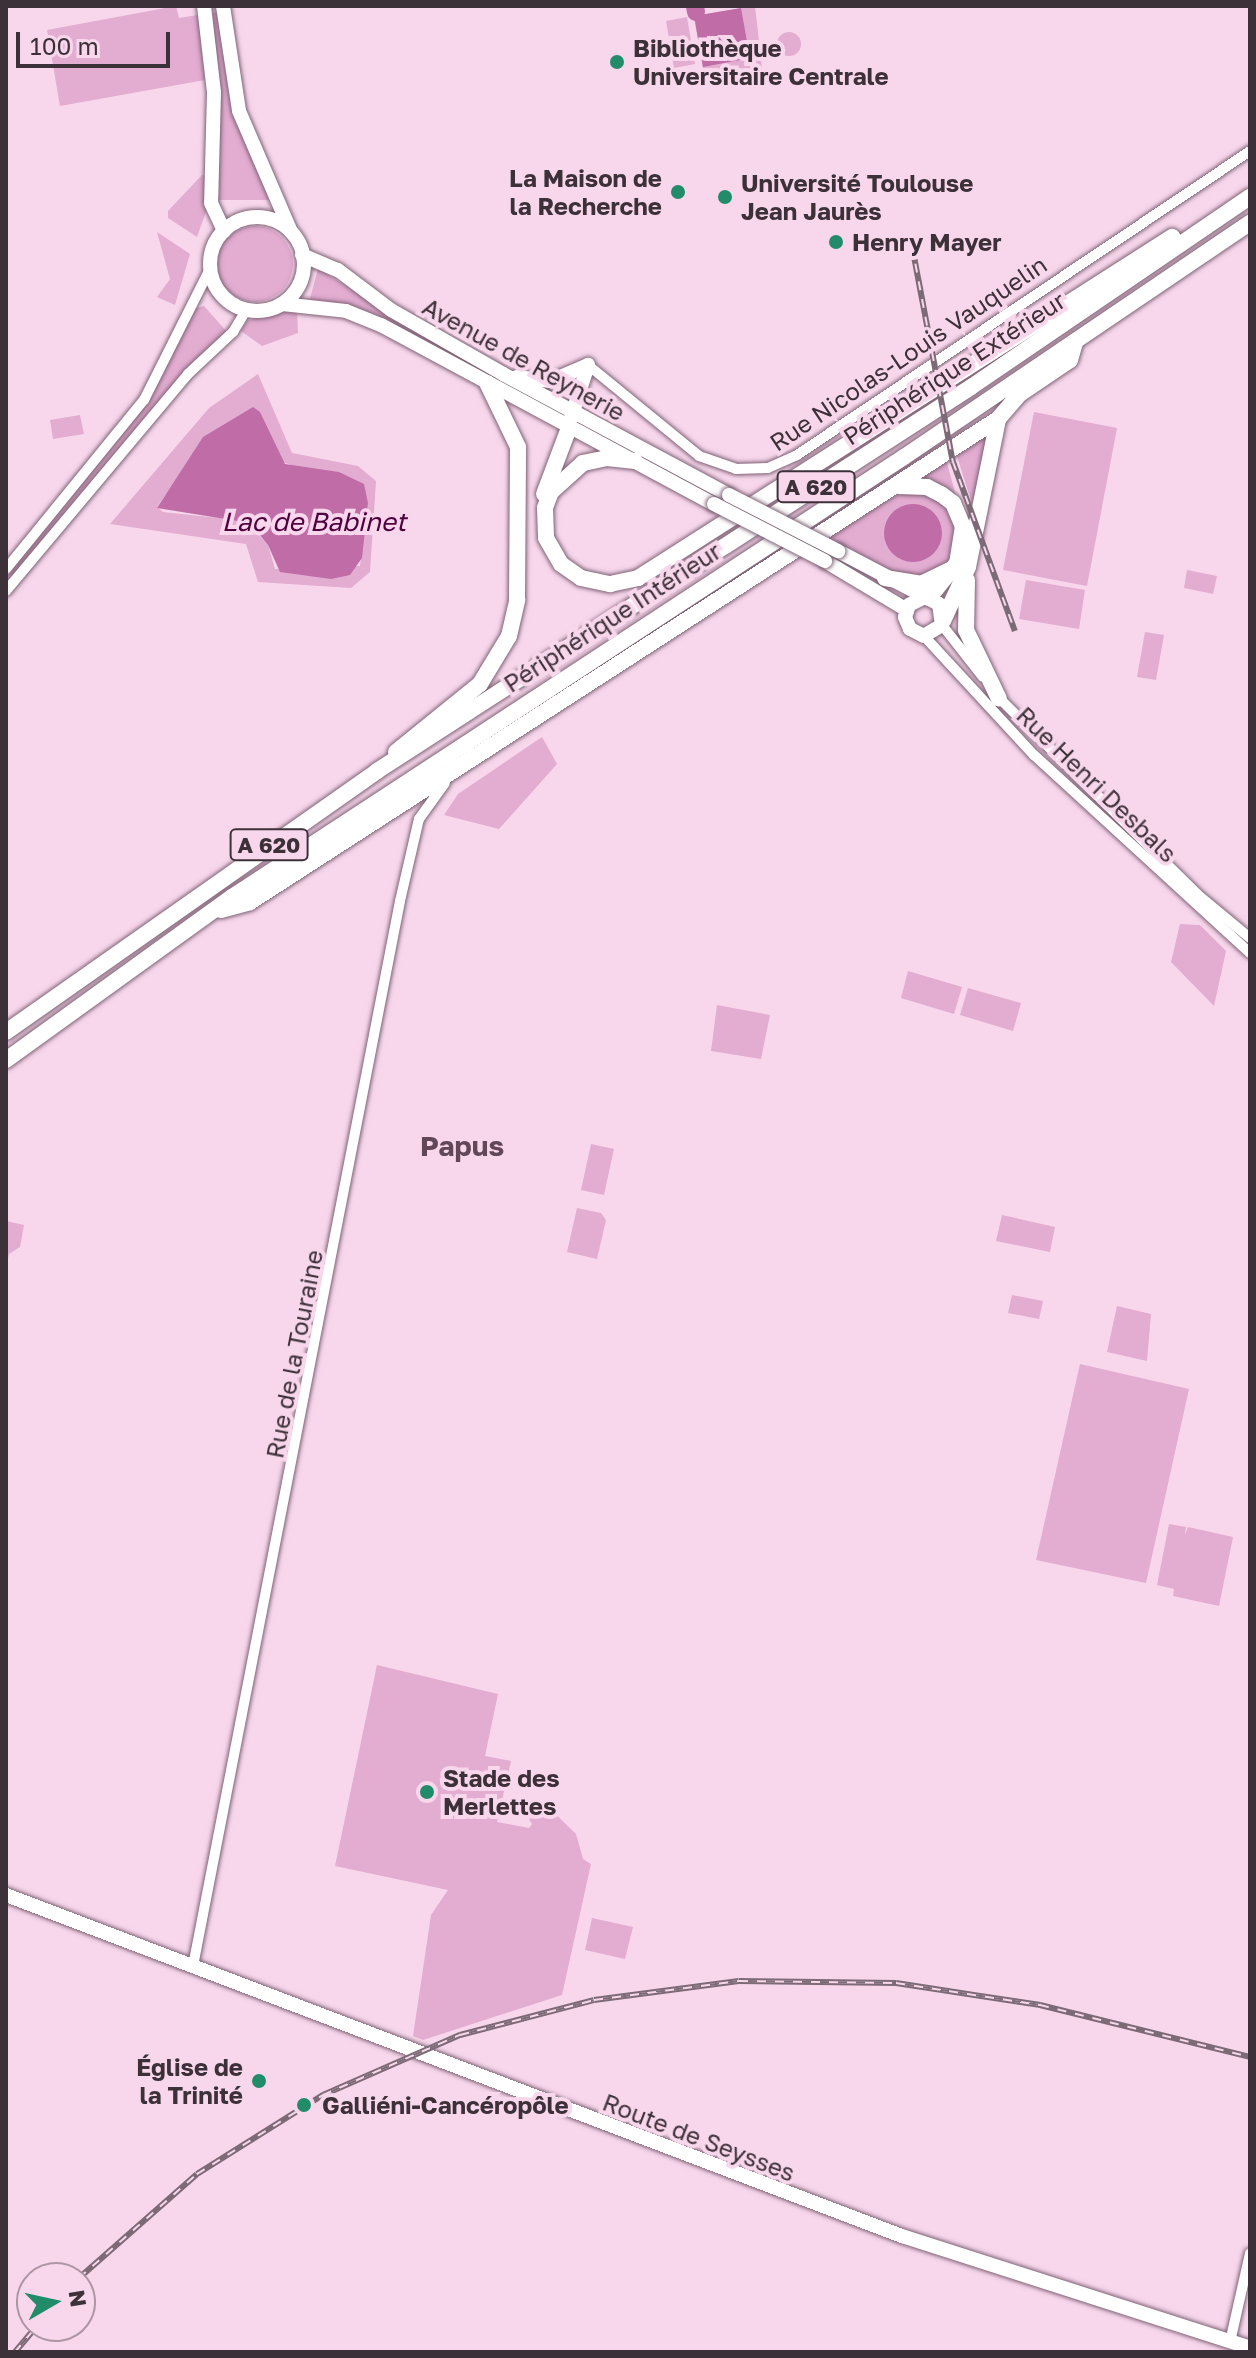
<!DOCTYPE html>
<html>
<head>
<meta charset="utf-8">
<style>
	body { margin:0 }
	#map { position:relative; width:1256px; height:2358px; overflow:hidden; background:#f8d7ec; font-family:"Golos Text",sans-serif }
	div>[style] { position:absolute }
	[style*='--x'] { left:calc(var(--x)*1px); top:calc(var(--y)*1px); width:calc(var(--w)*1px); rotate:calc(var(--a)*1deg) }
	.green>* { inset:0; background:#e3acd1 }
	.round { border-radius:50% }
	.water>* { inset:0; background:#bf6ca7 }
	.river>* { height:18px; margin:-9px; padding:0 9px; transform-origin:9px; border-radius:9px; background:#bf6ca7 }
	.roads { filter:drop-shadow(0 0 2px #7f6275) drop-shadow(0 0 2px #7f6275) }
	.minor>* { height:10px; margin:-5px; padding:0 5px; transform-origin:5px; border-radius:5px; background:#fff }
	.major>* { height:14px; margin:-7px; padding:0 7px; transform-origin:7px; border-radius:7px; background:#fff }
	.major>.ring { margin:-7px; padding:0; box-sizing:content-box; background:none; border:14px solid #fff; border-radius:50% }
	.highway>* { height:16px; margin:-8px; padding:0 8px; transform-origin:8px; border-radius:8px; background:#fff }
	.rail>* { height:6px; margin-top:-3px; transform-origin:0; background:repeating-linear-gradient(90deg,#f8d7ec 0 9px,#7d6a77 0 18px); box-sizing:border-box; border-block:2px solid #7d6a77 }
	.bridges { filter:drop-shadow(0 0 2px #7f6275) drop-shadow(0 0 2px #7f6275) }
	.major-bridge>* { height:14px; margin:-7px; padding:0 7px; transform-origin:7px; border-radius:7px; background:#fff }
	.dots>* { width:22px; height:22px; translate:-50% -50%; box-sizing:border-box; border:4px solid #f8d7ec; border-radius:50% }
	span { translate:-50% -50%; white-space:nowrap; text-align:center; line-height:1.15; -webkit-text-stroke:8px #f8d7ec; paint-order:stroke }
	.shield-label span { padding:2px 6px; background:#f8d7ec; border:2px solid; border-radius:6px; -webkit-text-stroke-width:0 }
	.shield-label { font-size:22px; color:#3d3139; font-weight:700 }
	.poi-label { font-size:24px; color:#3d3139; font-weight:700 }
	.left { translate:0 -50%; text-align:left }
	.right { translate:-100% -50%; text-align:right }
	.street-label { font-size:24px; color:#3d3139 }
	.water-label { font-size:26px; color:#4f003f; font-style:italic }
	.quarter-label { font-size:28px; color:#624759; font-weight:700 }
	.frame { position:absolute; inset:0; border:8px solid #3d3139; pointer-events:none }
	.north { position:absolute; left:16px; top:2262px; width:80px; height:80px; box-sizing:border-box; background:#f8d7ec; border:2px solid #ad95a4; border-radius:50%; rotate:81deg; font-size:22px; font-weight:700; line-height:32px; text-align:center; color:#3d3139 }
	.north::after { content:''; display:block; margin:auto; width:28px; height:36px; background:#228c6a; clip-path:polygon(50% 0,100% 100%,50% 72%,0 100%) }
	.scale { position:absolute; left:16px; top:32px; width:154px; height:36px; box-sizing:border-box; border:4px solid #3d3139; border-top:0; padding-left:10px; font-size:24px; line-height:28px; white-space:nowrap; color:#3d3139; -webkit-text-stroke:6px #f8d7ec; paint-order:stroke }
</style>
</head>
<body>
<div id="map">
	<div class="green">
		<div style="clip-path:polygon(176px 6px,179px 18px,198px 15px,205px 80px,60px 106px,47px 30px)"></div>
		<div style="clip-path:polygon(755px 6px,762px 68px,705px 81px,694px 16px)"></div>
		<div style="clip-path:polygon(219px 12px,232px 109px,270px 200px,217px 200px,210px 14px)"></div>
		<div style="clip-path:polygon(687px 17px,695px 64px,674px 68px,666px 21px)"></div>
		<div class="round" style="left:777px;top:32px;width:24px;height:24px"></div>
		<div style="clip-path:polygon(202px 175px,207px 176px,207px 209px,197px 237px,168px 218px,168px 211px)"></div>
		<div class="round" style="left:217px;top:226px;width:76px;height:76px"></div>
		<div style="clip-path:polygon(157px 232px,190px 254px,175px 305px,157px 297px,170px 279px)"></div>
		<div style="clip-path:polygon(318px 269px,482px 368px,480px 372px,309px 302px)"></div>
		<div style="clip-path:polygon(204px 306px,227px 332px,6px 584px,6px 573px,131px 422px,196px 308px)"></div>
		<div style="clip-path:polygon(287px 308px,297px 311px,298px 333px,262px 346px,241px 331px,247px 321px)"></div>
		<div style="clip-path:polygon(evenodd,258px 374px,292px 453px,358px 466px,376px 481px,370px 572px,351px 588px,258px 582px,246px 544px,110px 524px,209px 408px,258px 374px,207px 435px,302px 469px,339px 472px,368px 503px,360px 566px,275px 569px,268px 545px,246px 521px,163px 512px,157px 507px,207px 435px)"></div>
		<div style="clip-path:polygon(1034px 412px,1117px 428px,1087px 586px,1003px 570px)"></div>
		<div style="clip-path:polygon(80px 415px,84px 434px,53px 439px,50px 420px)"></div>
		<div style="clip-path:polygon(989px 430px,975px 514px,956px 453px)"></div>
		<div style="clip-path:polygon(946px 459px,957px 500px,919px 477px)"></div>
		<div style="clip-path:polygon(919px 489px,947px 504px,958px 534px,951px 560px,931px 576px,905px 578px,827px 538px,892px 497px)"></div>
		<div style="clip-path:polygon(1187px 570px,1217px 576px,1213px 594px,1184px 588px)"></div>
		<div style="clip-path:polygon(1026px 580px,1085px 590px,1079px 629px,1019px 619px)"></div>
		<div style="clip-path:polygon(1145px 632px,1164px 635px,1156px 680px,1137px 677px)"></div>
		<div style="clip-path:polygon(542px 737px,557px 764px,499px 829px,444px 815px,458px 794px)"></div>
		<div style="clip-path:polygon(1180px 924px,1200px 925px,1226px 951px,1214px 1006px,1171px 962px)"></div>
		<div style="clip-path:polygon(908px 971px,962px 987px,954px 1014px,901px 998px)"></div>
		<div style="clip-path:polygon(968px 988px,1021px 1003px,1013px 1031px,960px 1015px)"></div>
		<div style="clip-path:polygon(717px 1005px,770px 1015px,761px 1059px,711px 1051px)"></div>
		<div style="clip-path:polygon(591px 1144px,614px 1149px,604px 1195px,581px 1190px)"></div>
		<div style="clip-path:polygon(577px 1208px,601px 1213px,606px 1220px,597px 1259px,567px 1252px)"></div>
		<div style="clip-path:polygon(1002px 1215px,1055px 1227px,1050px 1252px,996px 1241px)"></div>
		<div style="clip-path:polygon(6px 1221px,24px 1225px,20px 1247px,9px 1254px,6px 1266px)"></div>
		<div style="clip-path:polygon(1012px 1295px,1043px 1301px,1039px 1319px,1008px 1313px)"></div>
		<div style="clip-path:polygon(1117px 1306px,1151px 1314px,1147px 1361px,1107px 1352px)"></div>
		<div style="clip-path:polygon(1080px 1364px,1189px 1389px,1146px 1583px,1036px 1560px)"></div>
		<div style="clip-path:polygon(1169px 1524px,1186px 1527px,1185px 1535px,1188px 1527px,1233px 1537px,1219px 1606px,1173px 1596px,1174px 1589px,1157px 1585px)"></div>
		<div style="clip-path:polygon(377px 1665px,498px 1694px,485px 1756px,511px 1761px,497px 1822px,529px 1828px,532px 1824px,524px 1811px,541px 1800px,576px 1834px,583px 1859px,591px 1864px,562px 1995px,423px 2040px,413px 2036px,431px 1915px,448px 1890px,335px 1866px)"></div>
		<div style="clip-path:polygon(592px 1918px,633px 1927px,625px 1959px,585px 1950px)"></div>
	</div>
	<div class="water">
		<div style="clip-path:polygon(741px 8px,750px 58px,703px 67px,694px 16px)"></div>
		<div style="clip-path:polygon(253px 407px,260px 412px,285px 464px,339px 472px,364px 484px,368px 503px,362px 558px,350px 575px,331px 579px,280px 572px,268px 545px,250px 523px,157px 508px,203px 437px)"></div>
		<div class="round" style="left:884px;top:504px;width:58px;height:58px"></div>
	</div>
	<div class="river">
		<div style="--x:695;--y:6;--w:6;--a:81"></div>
	</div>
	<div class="roads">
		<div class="minor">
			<div style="--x:588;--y:365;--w:144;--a:39.3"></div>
			<div style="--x:699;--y:456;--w:39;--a:19"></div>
			<div style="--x:736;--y:469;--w:32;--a:-2"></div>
			<div style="--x:768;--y:468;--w:32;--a:-24"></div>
			<div style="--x:797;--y:455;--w:546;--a:-33.86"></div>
			<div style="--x:6;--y:569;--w:218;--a:-50.8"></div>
			<div style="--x:144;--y:400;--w:147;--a:-63.3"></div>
			<div style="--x:6;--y:591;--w:283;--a:-50"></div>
			<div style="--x:188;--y:374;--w:62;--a:-43"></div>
			<div style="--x:233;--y:332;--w:26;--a:-59"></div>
			<div style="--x:942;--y:625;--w:66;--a:51.7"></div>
			<div style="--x:924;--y:636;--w:162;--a:47.3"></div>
			<div style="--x:1034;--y:755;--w:293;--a:42.5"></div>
			<div style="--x:997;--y:696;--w:281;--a:44.7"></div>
			<div style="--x:1197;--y:894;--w:69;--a:39.7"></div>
			<div style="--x:193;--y:1966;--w:1085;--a:-79"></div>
			<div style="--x:400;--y:901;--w:84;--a:-77"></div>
			<div style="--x:419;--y:819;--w:44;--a:-54.2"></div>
			<div style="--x:1230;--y:2342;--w:91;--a:-77.3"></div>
		</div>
		<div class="major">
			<div style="--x:204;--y:6;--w:87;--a:83.4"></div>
			<div style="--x:214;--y:92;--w:111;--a:91.5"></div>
			<div style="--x:211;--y:203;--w:31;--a:65"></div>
			<div style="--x:223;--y:6;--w:106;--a:81.3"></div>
			<div style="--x:239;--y:111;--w:132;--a:66.7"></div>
			<div class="ring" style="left:210px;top:217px;width:80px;height:80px"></div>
			<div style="--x:302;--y:255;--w:39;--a:23"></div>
			<div style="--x:338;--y:270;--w:66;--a:37"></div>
			<div style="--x:391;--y:310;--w:129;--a:29.7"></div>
			<div style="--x:503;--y:374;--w:256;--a:28.2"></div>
			<div style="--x:282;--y:304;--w:64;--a:6.2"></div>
			<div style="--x:346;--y:311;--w:38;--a:22"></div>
			<div style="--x:381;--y:325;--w:378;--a:28.3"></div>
			<div style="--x:517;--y:377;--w:34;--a:7"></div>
			<div style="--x:551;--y:381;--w:40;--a:-23.4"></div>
			<div style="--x:571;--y:418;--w:56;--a:-72.2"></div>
			<div style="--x:838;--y:551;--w:114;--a:27.7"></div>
			<div style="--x:939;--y:604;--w:21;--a:82"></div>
			<div style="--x:942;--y:625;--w:21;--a:149"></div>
			<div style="--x:924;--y:636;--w:16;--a:-153"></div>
			<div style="--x:910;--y:629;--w:13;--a:-113"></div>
			<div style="--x:905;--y:617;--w:13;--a:-72"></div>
			<div style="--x:909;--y:605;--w:16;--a:-27"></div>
			<div style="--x:825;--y:561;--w:96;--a:30.9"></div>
			<div style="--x:6;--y:1895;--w:959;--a:20.84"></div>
			<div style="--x:902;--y:2236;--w:366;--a:17.8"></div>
		</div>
		<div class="highway">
			<div style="--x:635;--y:461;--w:28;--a:-174"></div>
			<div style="--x:607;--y:458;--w:25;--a:168"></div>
			<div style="--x:583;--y:463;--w:43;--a:137.8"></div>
			<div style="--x:551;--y:492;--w:17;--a:111"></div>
			<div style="--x:545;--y:508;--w:30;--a:88"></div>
			<div style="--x:546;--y:538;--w:30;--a:60"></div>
			<div style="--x:561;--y:564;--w:24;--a:35"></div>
			<div style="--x:581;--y:578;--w:30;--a:12"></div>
			<div style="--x:610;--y:584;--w:29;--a:-12"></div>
			<div style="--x:638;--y:578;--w:634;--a:-32.56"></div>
			<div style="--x:899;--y:486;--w:28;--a:2"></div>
			<div style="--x:927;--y:487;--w:16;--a:27"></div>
			<div style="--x:941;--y:494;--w:15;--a:37"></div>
			<div style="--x:953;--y:503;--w:25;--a:67"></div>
			<div style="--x:963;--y:526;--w:37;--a:99"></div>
			<div style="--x:957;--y:563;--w:45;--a:128.7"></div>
			<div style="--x:544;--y:494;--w:71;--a:-69.3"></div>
			<div style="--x:885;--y:578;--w:36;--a:9"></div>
			<div style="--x:921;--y:584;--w:32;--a:-26"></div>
			<div style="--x:967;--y:580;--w:50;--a:91.1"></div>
			<div style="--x:966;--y:630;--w:76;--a:64.4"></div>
			<div style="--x:943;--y:621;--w:60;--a:-65.2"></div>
			<div style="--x:968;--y:567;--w:151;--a:-78.5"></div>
			<div style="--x:998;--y:419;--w:35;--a:-49"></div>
			<div style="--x:1021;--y:393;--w:59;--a:-34"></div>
			<div style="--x:1070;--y:360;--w:19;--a:-74"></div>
			<div style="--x:396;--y:752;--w:108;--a:-39"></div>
			<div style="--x:480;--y:684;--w:56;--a:-58.9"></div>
			<div style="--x:509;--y:636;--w:37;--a:-77"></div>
			<div style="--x:517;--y:600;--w:153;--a:-89.6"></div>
			<div style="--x:518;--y:447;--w:71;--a:-115.8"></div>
			<div style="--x:221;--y:910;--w:30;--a:-15"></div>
			<div style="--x:250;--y:902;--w:890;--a:-32.85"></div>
			<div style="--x:6;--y:1032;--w:454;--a:-35.1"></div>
			<div style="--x:377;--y:771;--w:707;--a:-32.88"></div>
			<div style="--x:971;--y:387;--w:338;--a:-34.3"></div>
			<div style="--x:6;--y:1060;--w:279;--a:-35.8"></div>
			<div style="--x:232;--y:897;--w:803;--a:-33.22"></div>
			<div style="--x:904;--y:457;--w:418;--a:-34.1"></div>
		</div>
	</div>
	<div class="rail">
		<div style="--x:912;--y:246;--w:220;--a:79.3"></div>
		<div style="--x:953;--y:462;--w:180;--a:69.9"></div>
		<div style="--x:79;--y:2278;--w:157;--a:-41.4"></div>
		<div style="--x:197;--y:2174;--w:149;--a:-32.1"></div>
		<div style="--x:323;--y:2095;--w:150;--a:-23.7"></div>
		<div style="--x:460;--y:2035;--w:138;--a:-14.6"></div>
		<div style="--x:594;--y:2000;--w:146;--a:-7.5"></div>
		<div style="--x:739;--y:1981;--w:157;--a:0.7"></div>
		<div style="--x:896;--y:1983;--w:146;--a:8.7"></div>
		<div style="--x:1040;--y:2005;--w:216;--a:13.9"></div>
		<div style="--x:15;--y:2352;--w:34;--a:-50"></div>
	</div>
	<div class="bridges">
		<div class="major-bridge">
			<div style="--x:729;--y:495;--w:123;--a:27.2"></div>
			<div style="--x:714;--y:504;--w:125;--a:27.2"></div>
		</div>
	</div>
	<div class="dots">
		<div style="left:617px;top:62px;background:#228c6a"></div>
		<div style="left:678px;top:192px;background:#228c6a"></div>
		<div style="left:725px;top:197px;background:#228c6a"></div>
		<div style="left:836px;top:242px;background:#228c6a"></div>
		<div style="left:427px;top:1792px;background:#228c6a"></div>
		<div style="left:259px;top:2081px;background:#228c6a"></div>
		<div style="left:304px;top:2105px;background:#228c6a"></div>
	</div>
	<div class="shield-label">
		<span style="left:816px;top:487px">A 620</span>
		<span style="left:269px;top:845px">A 620</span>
	</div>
	<div class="poi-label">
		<span class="left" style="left:633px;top:62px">Bibliothèque<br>Universitaire Centrale</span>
		<span class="right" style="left:662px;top:192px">La Maison de<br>la Recherche</span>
		<span class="left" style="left:741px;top:197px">Université Toulouse<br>Jean Jaurès</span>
		<span class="left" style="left:852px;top:242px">Henry Mayer</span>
		<span class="left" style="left:443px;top:1792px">Stade des<br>Merlettes</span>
		<span class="right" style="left:243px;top:2081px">Église de<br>la Trinité</span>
		<span class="left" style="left:322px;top:2105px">Galliéni-Cancéropôle</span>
	</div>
	<div class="street-label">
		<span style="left:908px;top:353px;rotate:-34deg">Rue Nicolas-Louis Vauquelin</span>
		<span style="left:524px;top:359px;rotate:29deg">Avenue de Reynerie</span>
		<span style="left:954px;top:368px;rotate:-33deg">Périphérique Extérieur</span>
		<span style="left:612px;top:617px;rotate:-33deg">Périphérique Intérieur</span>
		<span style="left:1097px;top:784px;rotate:44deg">Rue Henri Desbals</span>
		<span style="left:294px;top:1354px;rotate:-79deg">Rue de la Touraine</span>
		<span style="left:699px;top:2137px;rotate:21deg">Route de Seysses</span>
	</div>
	<div class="water-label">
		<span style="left:314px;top:522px">Lac de Babinet</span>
	</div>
	<div class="quarter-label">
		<span style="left:462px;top:1146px">Papus</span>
	</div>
	<div class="frame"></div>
	<div class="north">N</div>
	<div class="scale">100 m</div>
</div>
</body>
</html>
